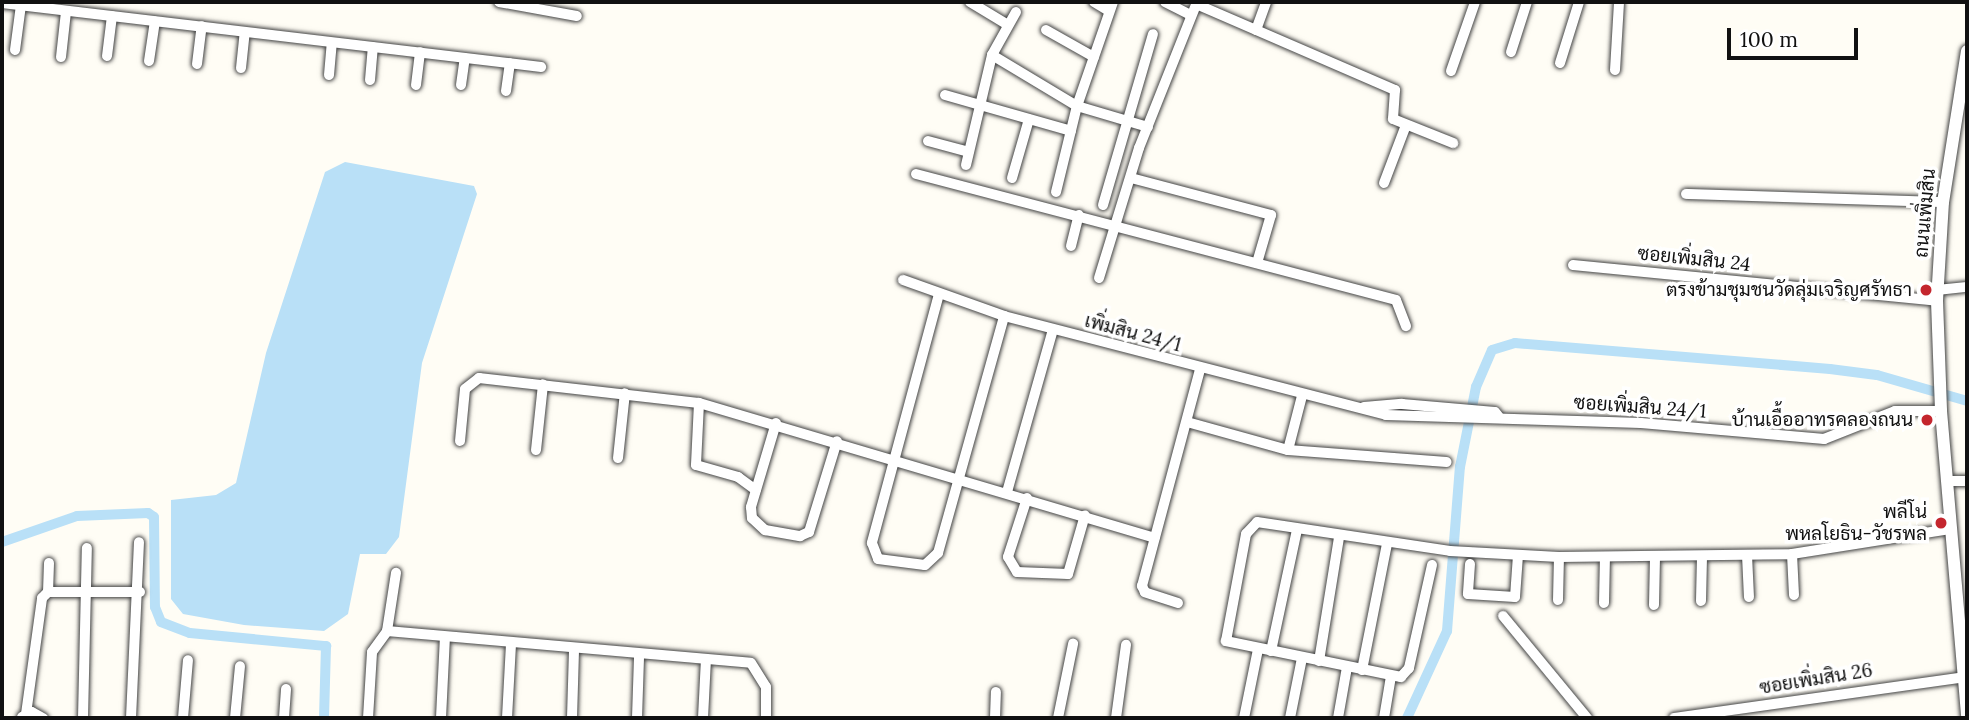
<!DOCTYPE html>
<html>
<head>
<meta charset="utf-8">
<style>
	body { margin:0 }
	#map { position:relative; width:1969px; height:720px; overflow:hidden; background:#fffdf5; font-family:Lora,Sarabun,serif }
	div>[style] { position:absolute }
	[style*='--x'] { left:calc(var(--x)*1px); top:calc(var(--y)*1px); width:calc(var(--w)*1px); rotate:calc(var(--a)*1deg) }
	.water>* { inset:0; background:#b9e0f7 }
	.canal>* { height:10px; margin:-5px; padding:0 5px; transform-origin:5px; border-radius:5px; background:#b9e0f7 }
	.roads { filter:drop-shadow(0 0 2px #444) drop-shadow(0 0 2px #444) }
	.minor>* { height:10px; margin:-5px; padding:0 5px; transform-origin:5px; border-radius:5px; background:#fff }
	.tertiary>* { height:12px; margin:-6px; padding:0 6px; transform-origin:6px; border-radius:6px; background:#fff }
	.dots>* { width:19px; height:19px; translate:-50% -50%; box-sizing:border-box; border:4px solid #fff; border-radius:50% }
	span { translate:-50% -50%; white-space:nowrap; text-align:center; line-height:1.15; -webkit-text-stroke:7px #fff; paint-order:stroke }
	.street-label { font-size:19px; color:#111 }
	.poi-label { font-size:19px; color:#111 }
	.right { translate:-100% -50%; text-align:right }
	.frame { position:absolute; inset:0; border:4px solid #111; pointer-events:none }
	.scale { position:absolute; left:1727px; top:28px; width:131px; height:32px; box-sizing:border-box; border:4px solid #111; border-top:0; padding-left:9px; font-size:21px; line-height:24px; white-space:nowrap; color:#111; -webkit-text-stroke:5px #fff; paint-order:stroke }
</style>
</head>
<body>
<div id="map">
	<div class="water">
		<div style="clip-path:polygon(345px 162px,474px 186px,477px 194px,422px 363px,399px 537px,386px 554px,360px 554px,348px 614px,324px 631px,244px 625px,183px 614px,171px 599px,171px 500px,216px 495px,236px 483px,266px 353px,325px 172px)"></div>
	</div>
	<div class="canal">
		<div style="--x:2;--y:542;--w:79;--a:-19.1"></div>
		<div style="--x:77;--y:516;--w:71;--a:-2.4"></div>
		<div style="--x:148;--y:513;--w:7;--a:34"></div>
		<div style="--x:154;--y:517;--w:90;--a:89.4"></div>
		<div style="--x:155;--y:607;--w:16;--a:68"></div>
		<div style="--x:161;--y:622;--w:31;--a:21"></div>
		<div style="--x:190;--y:633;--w:137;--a:5.5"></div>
		<div style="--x:326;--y:646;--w:72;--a:91.6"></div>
		<div style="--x:1407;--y:718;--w:96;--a:-65.3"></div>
		<div style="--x:1447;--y:631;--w:165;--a:-85.5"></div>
		<div style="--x:1460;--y:467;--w:82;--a:-78.7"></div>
		<div style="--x:1476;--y:387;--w:40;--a:-66.6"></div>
		<div style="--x:1492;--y:350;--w:24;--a:-17"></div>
		<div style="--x:1515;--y:343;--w:316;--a:4.7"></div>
		<div style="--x:1830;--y:369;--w:47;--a:7.3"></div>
		<div style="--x:1877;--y:375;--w:94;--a:16.1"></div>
	</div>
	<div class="roads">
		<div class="minor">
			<div style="--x:499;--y:2;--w:79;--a:10.2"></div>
			<div style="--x:970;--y:2;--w:44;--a:31.2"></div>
			<div style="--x:1094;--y:2;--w:17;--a:31"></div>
			<div style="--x:1165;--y:2;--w:29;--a:27"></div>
			<div style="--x:2;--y:3;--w:543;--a:6.77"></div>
			<div style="--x:1196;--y:4;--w:217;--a:23.4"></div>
			<div style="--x:1395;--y:90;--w:29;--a:94"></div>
			<div style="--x:1393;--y:119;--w:65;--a:21.8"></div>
			<div style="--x:1016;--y:12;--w:49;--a:119.2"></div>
			<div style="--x:992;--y:55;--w:99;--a:31"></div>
			<div style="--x:1077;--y:106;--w:74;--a:16.5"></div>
			<div style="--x:1046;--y:30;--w:55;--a:29.4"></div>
			<div style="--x:1256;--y:30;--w:30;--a:-70"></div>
			<div style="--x:15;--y:50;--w:45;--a:-82.4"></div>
			<div style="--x:1511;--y:52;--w:52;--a:-72.3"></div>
			<div style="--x:107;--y:56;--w:40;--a:-82.9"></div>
			<div style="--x:61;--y:57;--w:45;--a:-83.7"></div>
			<div style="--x:149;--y:61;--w:40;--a:-81.5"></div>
			<div style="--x:1560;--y:63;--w:64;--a:-72.7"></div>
			<div style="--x:197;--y:64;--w:38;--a:-83"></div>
			<div style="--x:241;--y:68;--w:36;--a:-84"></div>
			<div style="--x:1615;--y:70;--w:68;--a:-86.6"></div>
			<div style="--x:1451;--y:71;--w:73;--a:-70.8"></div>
			<div style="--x:329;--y:75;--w:32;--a:-85"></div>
			<div style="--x:370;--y:80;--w:33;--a:-85"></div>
			<div style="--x:416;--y:85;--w:33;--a:-83"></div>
			<div style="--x:461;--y:85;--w:27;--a:-82"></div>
			<div style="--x:506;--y:91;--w:28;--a:-82"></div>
			<div style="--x:945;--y:95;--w:131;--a:15.9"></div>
			<div style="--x:928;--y:141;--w:42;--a:15"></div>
			<div style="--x:966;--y:165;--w:113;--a:-76.7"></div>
			<div style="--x:916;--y:174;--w:496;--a:14.7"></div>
			<div style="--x:1396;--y:300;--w:28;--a:69"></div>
			<div style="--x:1012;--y:178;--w:61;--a:-73.9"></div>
			<div style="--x:1131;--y:178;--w:145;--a:14.8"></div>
			<div style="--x:1271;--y:215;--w:50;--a:106.3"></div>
			<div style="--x:1384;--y:183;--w:62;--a:-69.2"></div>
			<div style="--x:1056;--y:192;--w:89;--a:-76.3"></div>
			<div style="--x:1077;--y:106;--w:110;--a:-70.9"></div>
			<div style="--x:1686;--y:194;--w:257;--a:1.8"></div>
			<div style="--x:1103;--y:205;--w:178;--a:-73.7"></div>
			<div style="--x:1071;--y:246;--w:32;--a:-76"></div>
			<div style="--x:1573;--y:265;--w:366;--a:5.6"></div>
			<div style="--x:1099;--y:278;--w:136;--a:-72.9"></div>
			<div style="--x:1139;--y:148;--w:157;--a:-68.3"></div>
			<div style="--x:903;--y:280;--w:107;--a:19.6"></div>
			<div style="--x:1004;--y:316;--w:395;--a:14.5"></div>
			<div style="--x:1386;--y:415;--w:255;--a:1.8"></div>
			<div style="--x:1641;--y:423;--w:184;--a:5"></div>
			<div style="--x:1824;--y:439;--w:76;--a:-21.5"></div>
			<div style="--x:1895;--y:411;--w:46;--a:0"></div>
			<div style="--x:1937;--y:290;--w:30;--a:-6"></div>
			<div style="--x:939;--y:294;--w:258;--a:105.1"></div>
			<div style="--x:872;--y:543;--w:17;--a:69"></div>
			<div style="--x:878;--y:559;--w:47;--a:7.3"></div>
			<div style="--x:925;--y:565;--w:18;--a:-43"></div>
			<div style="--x:938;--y:553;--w:246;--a:-74.4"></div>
			<div style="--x:699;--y:403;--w:62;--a:92.8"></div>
			<div style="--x:696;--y:465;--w:44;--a:15.9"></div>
			<div style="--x:738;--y:477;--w:22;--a:36"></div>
			<div style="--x:1364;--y:407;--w:38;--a:-5"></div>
			<div style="--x:1402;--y:404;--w:93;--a:4.9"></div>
			<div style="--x:1495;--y:412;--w:6;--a:51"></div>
			<div style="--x:1187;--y:422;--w:105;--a:15.5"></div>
			<div style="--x:1288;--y:450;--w:159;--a:4.3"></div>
			<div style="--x:776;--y:423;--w:88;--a:106.6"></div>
			<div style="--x:751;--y:507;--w:11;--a:85"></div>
			<div style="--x:752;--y:518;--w:18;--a:43"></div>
			<div style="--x:765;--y:530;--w:36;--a:10"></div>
			<div style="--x:800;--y:536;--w:10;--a:-24"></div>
			<div style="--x:809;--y:532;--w:95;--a:-72.9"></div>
			<div style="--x:460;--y:441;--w:52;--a:-84.5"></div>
			<div style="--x:465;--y:389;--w:18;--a:-38"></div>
			<div style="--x:479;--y:378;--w:221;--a:6.5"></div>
			<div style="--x:699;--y:403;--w:475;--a:16.5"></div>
			<div style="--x:536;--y:450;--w:66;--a:-83.9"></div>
			<div style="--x:1288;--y:450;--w:56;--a:-75.5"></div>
			<div style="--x:618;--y:458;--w:65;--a:-83.9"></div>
			<div style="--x:1947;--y:481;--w:20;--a:0"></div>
			<div style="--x:1007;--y:492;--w:169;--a:-74.2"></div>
			<div style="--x:1027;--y:498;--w:62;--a:107.9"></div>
			<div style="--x:1008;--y:557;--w:17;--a:59"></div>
			<div style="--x:1017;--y:572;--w:51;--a:2.2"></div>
			<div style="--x:1068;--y:574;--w:61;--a:-73.9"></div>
			<div style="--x:1792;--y:554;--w:41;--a:87.2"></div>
			<div style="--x:1747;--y:555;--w:42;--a:87.3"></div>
			<div style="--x:1470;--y:564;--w:30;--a:94"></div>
			<div style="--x:1468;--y:594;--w:47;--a:3.7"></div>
			<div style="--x:1515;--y:597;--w:42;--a:-85.9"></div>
			<div style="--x:1432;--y:565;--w:106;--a:102.6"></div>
			<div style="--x:1409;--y:668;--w:12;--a:132"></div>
			<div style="--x:1401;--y:677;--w:179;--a:-168.4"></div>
			<div style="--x:1226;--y:641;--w:109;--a:-79.4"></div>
			<div style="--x:1246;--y:534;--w:16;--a:-47"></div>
			<div style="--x:1257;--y:522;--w:195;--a:8.5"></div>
			<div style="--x:1450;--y:551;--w:109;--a:3.2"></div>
			<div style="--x:1559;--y:557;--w:233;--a:-0.7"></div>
			<div style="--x:1792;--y:554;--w:160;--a:-9"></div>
			<div style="--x:48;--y:592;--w:29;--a:-88"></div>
			<div style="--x:1558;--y:600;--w:43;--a:-88.7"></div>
			<div style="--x:1701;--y:601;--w:45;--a:-88.7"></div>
			<div style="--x:1178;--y:603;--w:35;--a:-162"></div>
			<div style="--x:1145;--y:592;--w:7;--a:-117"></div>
			<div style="--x:1142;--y:586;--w:225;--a:-75"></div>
			<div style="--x:1604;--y:603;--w:46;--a:-88.8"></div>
			<div style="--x:1654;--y:605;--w:49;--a:-88.8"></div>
			<div style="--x:1503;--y:616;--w:132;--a:50.5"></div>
			<div style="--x:387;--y:631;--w:365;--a:5"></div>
			<div style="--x:751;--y:663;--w:28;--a:58"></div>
			<div style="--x:766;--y:687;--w:31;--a:90"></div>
			<div style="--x:1271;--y:651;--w:124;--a:-77.9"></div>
			<div style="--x:1319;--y:661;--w:126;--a:-80.8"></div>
			<div style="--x:1362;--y:670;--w:128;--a:-78.8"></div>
			<div style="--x:26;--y:714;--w:117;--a:-82.1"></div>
			<div style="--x:42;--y:598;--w:8;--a:-45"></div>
			<div style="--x:48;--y:592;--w:92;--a:0"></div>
			<div style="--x:22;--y:717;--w:11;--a:-27"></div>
			<div style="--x:32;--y:712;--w:13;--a:29"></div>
			<div style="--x:83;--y:718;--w:170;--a:-88.7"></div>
			<div style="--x:131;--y:718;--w:176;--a:-87.4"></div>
			<div style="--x:183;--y:718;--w:58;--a:-85.1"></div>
			<div style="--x:235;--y:718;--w:52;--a:-84.5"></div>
			<div style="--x:284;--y:718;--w:29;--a:-86"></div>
			<div style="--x:368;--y:718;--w:66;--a:-86.5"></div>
			<div style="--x:372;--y:652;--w:26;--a:-54"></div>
			<div style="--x:387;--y:631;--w:59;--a:-81.2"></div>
			<div style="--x:441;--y:718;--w:81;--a:-87.2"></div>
			<div style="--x:507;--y:718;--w:74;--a:-86.9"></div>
			<div style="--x:572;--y:718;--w:67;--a:-88.3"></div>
			<div style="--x:637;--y:718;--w:61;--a:-88.1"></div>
			<div style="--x:703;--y:718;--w:59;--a:-87.1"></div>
			<div style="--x:995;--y:718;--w:26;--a:-88"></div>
			<div style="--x:1058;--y:718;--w:76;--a:-78.5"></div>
			<div style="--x:1116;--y:718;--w:74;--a:-82.2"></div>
			<div style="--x:1244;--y:718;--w:70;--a:-78.5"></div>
			<div style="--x:1290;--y:718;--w:61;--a:-78.7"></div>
			<div style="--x:1338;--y:718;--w:52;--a:-80"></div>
			<div style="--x:1384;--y:718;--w:43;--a:-80.5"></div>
			<div style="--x:1674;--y:718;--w:293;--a:-8"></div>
		</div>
		<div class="tertiary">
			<div style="--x:1967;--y:51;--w:153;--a:99"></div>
			<div style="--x:1943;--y:202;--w:99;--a:93.5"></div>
			<div style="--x:1937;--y:301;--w:110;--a:87.9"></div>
			<div style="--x:1941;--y:411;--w:306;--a:85.1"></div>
		</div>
	</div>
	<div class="dots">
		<div style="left:1926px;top:290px;background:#c4262e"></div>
		<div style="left:1927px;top:420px;background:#c4262e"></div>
		<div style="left:1941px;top:523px;background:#c4262e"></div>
	</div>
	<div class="street-label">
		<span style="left:1925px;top:213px;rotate:-85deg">ถนนเพิ่มสิน</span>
		<span style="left:1694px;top:259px;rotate:6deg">ซอยเพิ่มสิน 24</span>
		<span style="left:1133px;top:333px;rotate:15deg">เพิ่มสิน 24/1</span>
		<span style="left:1640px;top:407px;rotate:4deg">ซอยเพิ่มสิน 24/1</span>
		<span style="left:1816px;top:679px;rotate:-9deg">ซอยเพิ่มสิน 26</span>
	</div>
	<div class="poi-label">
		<span class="right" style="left:1912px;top:290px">ตรงข้ามชุมชนวัดลุ่มเจริญศรัทธา</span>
		<span class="right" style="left:1913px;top:420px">บ้านเอื้ออาทรคลองถนน</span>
		<span class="right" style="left:1927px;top:523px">พลีโน่<br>พหลโยธิน-วัชรพล</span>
	</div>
	<div class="frame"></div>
	<div class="scale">100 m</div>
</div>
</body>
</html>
